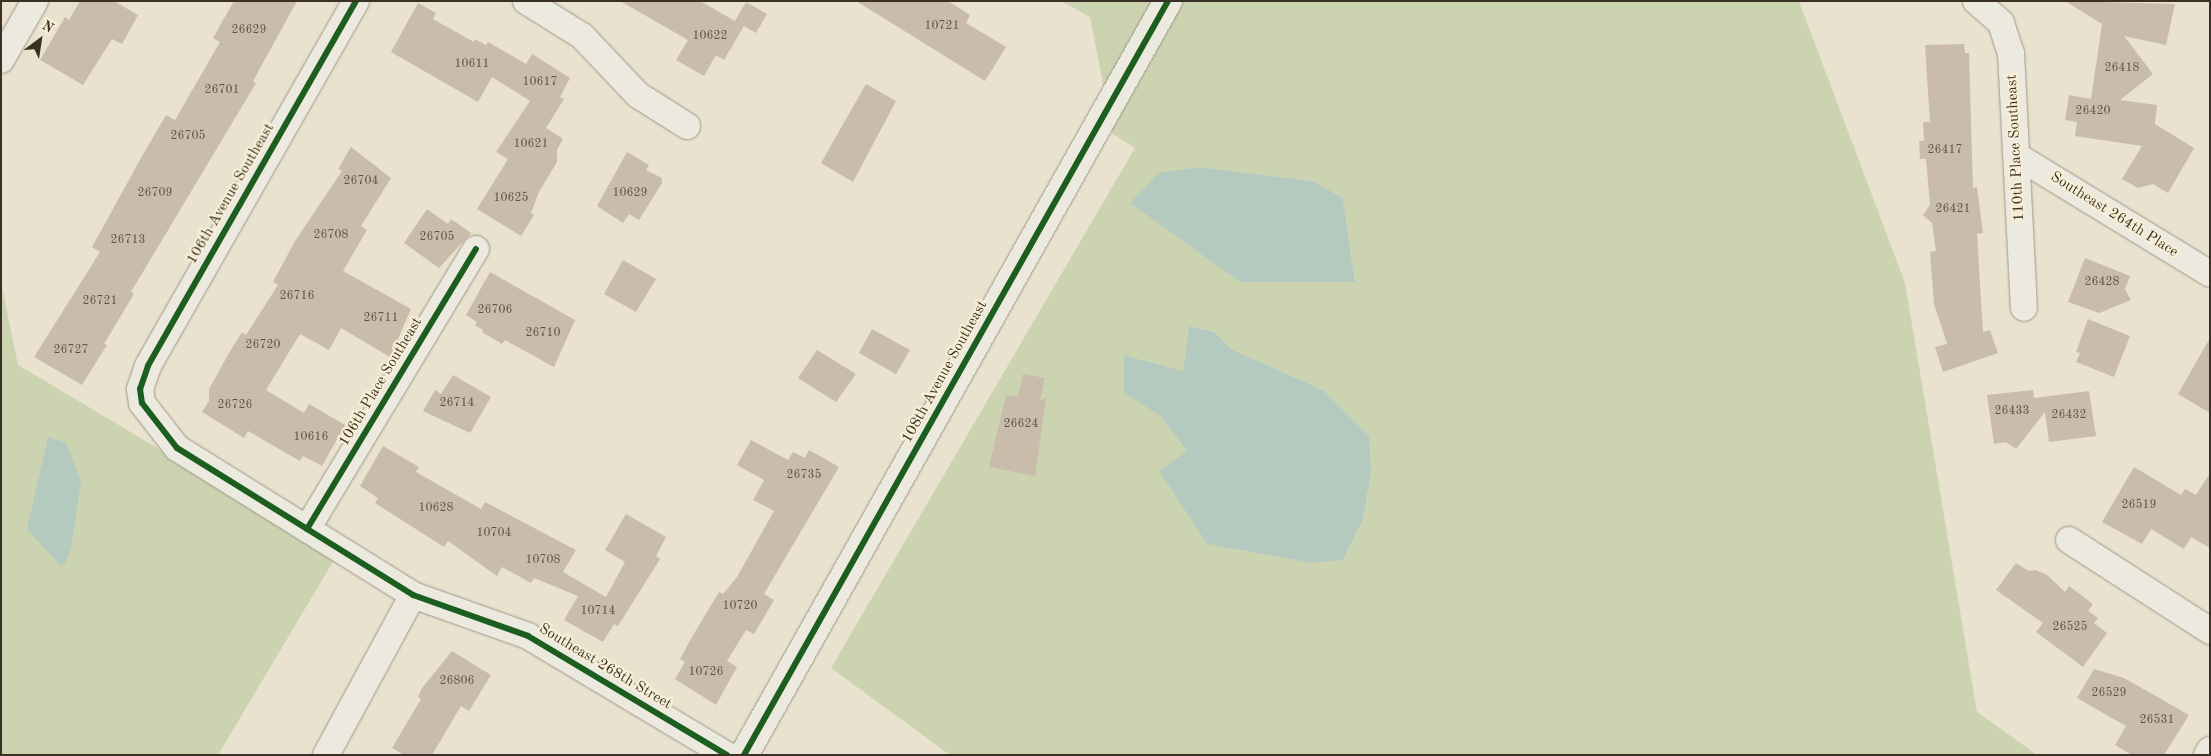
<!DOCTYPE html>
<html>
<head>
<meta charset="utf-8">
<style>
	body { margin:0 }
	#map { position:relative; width:2211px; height:756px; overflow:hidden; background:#e9e2ce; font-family:"Old Standard TT",serif }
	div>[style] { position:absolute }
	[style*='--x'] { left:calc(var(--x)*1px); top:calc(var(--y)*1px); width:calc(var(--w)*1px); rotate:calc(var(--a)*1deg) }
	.green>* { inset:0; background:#ccd3b1 }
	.water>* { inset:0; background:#b4cabf }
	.building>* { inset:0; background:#c9bcaa }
	.roads { filter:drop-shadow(0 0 1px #9e988c) drop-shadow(0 0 1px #9e988c) }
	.street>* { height:26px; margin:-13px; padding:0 13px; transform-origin:13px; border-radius:13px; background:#ece9df }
	.secondary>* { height:28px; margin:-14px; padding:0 14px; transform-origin:14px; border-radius:14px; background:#ece9df }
	.cycleway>* { height:6px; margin:-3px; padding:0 3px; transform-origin:3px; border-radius:3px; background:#1b5e20 }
	span { translate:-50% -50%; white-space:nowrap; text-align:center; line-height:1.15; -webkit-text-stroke:4px #f8efd7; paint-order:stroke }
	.number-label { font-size:12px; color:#5e5346 }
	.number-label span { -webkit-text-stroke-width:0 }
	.street-label { font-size:15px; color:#3b3025 }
	.frame { position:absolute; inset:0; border:2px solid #3b3025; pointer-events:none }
	.north { position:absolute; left:15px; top:15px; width:50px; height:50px; -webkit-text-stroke:4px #f8efd7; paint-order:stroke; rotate:31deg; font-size:14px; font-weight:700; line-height:20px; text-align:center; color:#3b3025 }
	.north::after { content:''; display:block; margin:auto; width:18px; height:22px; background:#3b3025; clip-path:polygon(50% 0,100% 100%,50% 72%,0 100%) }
</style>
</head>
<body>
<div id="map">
	<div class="green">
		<div style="clip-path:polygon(evenodd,1061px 1px,1799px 1px,1905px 283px,1977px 712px,2037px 755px,950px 755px,831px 668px,1135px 148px,1113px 134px,1090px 17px,1061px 1px,1200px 167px,1313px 181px,1343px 198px,1355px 282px,1200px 167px,1061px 1px,1189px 326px,1215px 332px,1231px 349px,1323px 390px,1371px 473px,1363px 520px,1343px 560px,1311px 563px,1207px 544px,1159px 471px,1187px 451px,1160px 416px,1124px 355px,1183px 371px,1189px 326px)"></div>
		<div style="clip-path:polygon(1px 282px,18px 365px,337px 555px,218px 755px,1px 755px)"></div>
	</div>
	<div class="water">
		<div style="clip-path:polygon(1200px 167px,1313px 181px,1343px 198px,1355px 282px,1240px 282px,1130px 203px,1159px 173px)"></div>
		<div style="clip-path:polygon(1189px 326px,1215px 332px,1231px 349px,1323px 390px,1369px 436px,1371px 473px,1363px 520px,1343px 560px,1311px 563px,1207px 544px,1159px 471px,1187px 451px,1160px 416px,1124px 392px,1124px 355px,1183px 371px)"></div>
		<div style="clip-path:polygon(48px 437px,66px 443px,81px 482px,71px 548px,66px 562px,60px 565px,27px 529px)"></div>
	</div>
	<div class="building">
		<div style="clip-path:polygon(80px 1px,114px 1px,138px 15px,122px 44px,112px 39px,83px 85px,40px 60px,65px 17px,69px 20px)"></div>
		<div style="clip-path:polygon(234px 1px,297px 1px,253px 81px,256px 83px,131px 292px,134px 294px,104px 344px,107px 345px,82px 385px,34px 357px,100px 252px,92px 247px,141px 158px,166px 115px,175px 120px,220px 42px,213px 38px)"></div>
		<div style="clip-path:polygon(620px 1px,700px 1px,735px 21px,746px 2px,767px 14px,756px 33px,744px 26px,724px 60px,716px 55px,704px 76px,676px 60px,688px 40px)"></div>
		<div style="clip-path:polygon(856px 1px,948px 1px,970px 15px,966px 23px,1006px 47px,985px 81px)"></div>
		<div style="clip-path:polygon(2065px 1px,2175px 4px,2166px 45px,2124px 36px,2153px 74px,2120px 100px,2157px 105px,2155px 124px,2194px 148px,2168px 193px,2153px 184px,2138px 188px,2122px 179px,2142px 146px,2075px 136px,2077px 122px,2065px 120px,2069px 95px,2091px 99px,2102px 24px)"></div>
		<div style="clip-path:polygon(418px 3px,436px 13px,433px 19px,474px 42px,475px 39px,486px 45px,488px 42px,526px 64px,532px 54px,570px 78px,560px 97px,564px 99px,546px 128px,563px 139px,557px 150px,557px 162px,539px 192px,531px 213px,534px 215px,521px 236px,477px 209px,508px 159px,496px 152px,530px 101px,492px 77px,478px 102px,391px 52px)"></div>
		<div style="clip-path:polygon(1964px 44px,1965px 53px,1969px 53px,1973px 188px,1977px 187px,1983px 233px,1977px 234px,1983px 332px,1990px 330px,1998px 353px,1943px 372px,1935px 347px,1947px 344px,1934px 304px,1930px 252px,1936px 251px,1932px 223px,1923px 215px,1930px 205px,1926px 159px,1920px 159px,1919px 141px,1924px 141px,1923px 122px,1930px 122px,1925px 45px)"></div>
		<div style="clip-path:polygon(866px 84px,896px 101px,853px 182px,821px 163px)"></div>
		<div style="clip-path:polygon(351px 147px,391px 178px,361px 226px,367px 230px,343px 271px,411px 309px,390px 357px,341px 328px,329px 350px,300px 334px,266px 390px,304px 413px,309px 404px,345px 425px,322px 466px,303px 456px,300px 461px,248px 431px,244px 438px,202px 412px,209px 401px,209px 389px,229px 353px,242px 332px,246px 335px,278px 285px,273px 282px,295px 241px,342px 171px,338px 169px)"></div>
		<div style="clip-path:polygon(627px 152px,649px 165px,646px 170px,662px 178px,662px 183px,639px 220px,629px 214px,623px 223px,597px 206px)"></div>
		<div style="clip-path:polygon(427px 209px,448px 224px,451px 219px,471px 233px,439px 268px,404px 243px)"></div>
		<div style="clip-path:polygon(2085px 258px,2130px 276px,2125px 289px,2131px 300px,2099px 313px,2068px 302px)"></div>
		<div style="clip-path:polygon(623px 260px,656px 279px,636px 312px,604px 294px)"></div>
		<div style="clip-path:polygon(490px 272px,575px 320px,554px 367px,505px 340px,502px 344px,482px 332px,483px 330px,475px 325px,477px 322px,466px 315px)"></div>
		<div style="clip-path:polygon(2088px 319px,2130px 336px,2114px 377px,2076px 362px,2080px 353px,2076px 352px)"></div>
		<div style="clip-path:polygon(872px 329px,910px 350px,896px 374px,859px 353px)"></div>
		<div style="clip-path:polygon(2210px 338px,2210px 413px,2178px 394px)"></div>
		<div style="clip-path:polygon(817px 350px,856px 374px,836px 402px,798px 378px)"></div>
		<div style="clip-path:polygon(1023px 374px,1045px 378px,1040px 400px,1046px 398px,1035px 476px,989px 467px,1006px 395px,1018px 397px)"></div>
		<div style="clip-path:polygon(453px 375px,491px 397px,470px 433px,423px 411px,435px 390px,441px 394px)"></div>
		<div style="clip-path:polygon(2033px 390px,2034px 398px,2089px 391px,2096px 436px,2049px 442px,2045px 412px,2016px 449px,2006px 442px,1994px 444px,1987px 395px)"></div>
		<div style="clip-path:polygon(751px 440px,788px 460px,793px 452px,805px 458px,809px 450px,839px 467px,764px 594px,774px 600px,754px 634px,746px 630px,727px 661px,737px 667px,716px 705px,675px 679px,685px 662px,680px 659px,692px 637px,719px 592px,723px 594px,737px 577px,774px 511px,753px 500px,764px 480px,737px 465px)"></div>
		<div style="clip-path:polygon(383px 446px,419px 467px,416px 472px,481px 509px,485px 502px,576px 550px,563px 572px,606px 597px,625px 562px,605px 550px,626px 514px,666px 537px,656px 556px,660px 559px,618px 626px,614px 624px,603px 642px,564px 620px,578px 596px,534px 578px,531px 583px,502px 567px,497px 576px,448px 541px,444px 547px,375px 503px,378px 498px,360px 486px)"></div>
		<div style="clip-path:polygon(2134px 467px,2181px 495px,2185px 489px,2196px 495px,2210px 473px,2210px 548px,2191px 537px,2184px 549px,2151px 529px,2142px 544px,2102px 522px)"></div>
		<div style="clip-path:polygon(2016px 563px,2029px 571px,2036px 570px,2047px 575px,2065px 592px,2069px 586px,2093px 604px,2088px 611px,2098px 618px,2094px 623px,2107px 633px,2083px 667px,2036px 632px,2043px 623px,1996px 590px)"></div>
		<div style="clip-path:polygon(452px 651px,491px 675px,469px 711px,461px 706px,432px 755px,404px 755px,392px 748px,421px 699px,418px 697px,422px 688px)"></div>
		<div style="clip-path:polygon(2094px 669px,2124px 678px,2189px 715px,2164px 755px,2132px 755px,2115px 745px,2126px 726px,2077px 698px)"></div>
	</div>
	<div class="roads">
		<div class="street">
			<div style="--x:356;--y:1;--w:420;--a:119.7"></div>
			<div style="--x:148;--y:366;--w:24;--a:109"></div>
			<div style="--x:140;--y:389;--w:14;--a:82"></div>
			<div style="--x:142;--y:403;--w:57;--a:52.1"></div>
			<div style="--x:177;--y:448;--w:278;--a:31.9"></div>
			<div style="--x:413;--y:595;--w:122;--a:19.6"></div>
			<div style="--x:528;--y:636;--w:232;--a:30.9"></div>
			<div style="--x:526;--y:1;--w:66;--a:32"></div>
			<div style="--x:582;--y:36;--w:81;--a:46.5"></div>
			<div style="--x:638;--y:95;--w:58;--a:32.3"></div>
			<div style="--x:1976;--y:1;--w:33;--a:41"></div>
			<div style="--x:2001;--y:23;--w:32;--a:72"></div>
			<div style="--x:2011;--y:53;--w:255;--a:87.1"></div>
			<div style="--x:1;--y:60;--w:68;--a:-60"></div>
			<div style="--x:2017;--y:156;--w:226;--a:31.4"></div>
			<div style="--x:307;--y:529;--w:327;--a:-58.9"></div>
			<div style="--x:2069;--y:540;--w:168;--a:32.8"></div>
			<div style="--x:326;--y:755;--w:182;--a:-61.5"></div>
			<div style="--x:2207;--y:755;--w:6;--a:-59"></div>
		</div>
		<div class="secondary">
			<div style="--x:744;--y:755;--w:865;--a:-60.65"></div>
		</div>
	</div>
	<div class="cycleway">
		<div style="--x:356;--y:1;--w:420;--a:119.7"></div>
		<div style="--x:148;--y:366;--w:24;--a:109"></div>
		<div style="--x:140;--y:389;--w:14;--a:82"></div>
		<div style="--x:142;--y:403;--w:57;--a:52.1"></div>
		<div style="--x:177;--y:448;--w:278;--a:31.9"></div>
		<div style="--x:413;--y:595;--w:122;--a:19.6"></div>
		<div style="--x:528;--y:636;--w:232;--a:30.9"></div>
		<div style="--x:307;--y:529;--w:327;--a:-58.9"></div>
		<div style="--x:744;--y:755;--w:865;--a:-60.65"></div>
	</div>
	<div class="number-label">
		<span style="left:942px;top:27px">10721</span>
		<span style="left:249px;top:31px">26629</span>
		<span style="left:710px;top:37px">10622</span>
		<span style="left:472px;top:65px">10611</span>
		<span style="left:2122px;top:69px">26418</span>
		<span style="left:540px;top:83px">10617</span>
		<span style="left:222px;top:91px">26701</span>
		<span style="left:2093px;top:112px">26420</span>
		<span style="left:188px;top:137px">26705</span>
		<span style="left:531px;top:145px">10621</span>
		<span style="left:1945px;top:151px">26417</span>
		<span style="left:361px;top:182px">26704</span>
		<span style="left:155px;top:194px">26709</span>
		<span style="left:630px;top:194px">10629</span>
		<span style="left:511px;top:199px">10625</span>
		<span style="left:1953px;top:210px">26421</span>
		<span style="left:331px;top:236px">26708</span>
		<span style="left:437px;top:238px">26705</span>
		<span style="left:128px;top:241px">26713</span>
		<span style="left:2102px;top:283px">26428</span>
		<span style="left:297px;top:297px">26716</span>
		<span style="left:100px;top:302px">26721</span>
		<span style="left:495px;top:311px">26706</span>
		<span style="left:381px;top:319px">26711</span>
		<span style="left:543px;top:334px">26710</span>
		<span style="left:263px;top:346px">26720</span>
		<span style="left:71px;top:351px">26727</span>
		<span style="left:457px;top:404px">26714</span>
		<span style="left:235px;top:406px">26726</span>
		<span style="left:2012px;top:412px">26433</span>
		<span style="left:2069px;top:416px">26432</span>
		<span style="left:1021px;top:425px">26624</span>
		<span style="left:311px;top:438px">10616</span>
		<span style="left:804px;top:476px">26735</span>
		<span style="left:2139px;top:506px">26519</span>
		<span style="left:436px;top:509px">10628</span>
		<span style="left:494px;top:534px">10704</span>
		<span style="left:543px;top:561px">10708</span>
		<span style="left:740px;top:607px">10720</span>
		<span style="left:598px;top:612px">10714</span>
		<span style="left:2070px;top:628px">26525</span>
		<span style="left:706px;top:673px">10726</span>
		<span style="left:457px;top:682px">26806</span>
		<span style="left:2109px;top:694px">26529</span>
		<span style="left:2157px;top:721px">26531</span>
	</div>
	<div class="street-label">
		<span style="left:2016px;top:148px;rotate:-93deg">110th Place Southeast</span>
		<span style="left:231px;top:194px;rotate:-60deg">106th Avenue Southeast</span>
		<span style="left:2114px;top:215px;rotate:32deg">Southeast 264th Place</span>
		<span style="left:945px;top:372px;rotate:-61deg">108th Avenue Southeast</span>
		<span style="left:381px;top:382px;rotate:-59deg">106th Place Southeast</span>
		<span style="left:605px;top:667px;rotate:31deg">Southeast 268th Street</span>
	</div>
	<div class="frame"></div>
	<div class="north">N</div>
</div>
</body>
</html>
